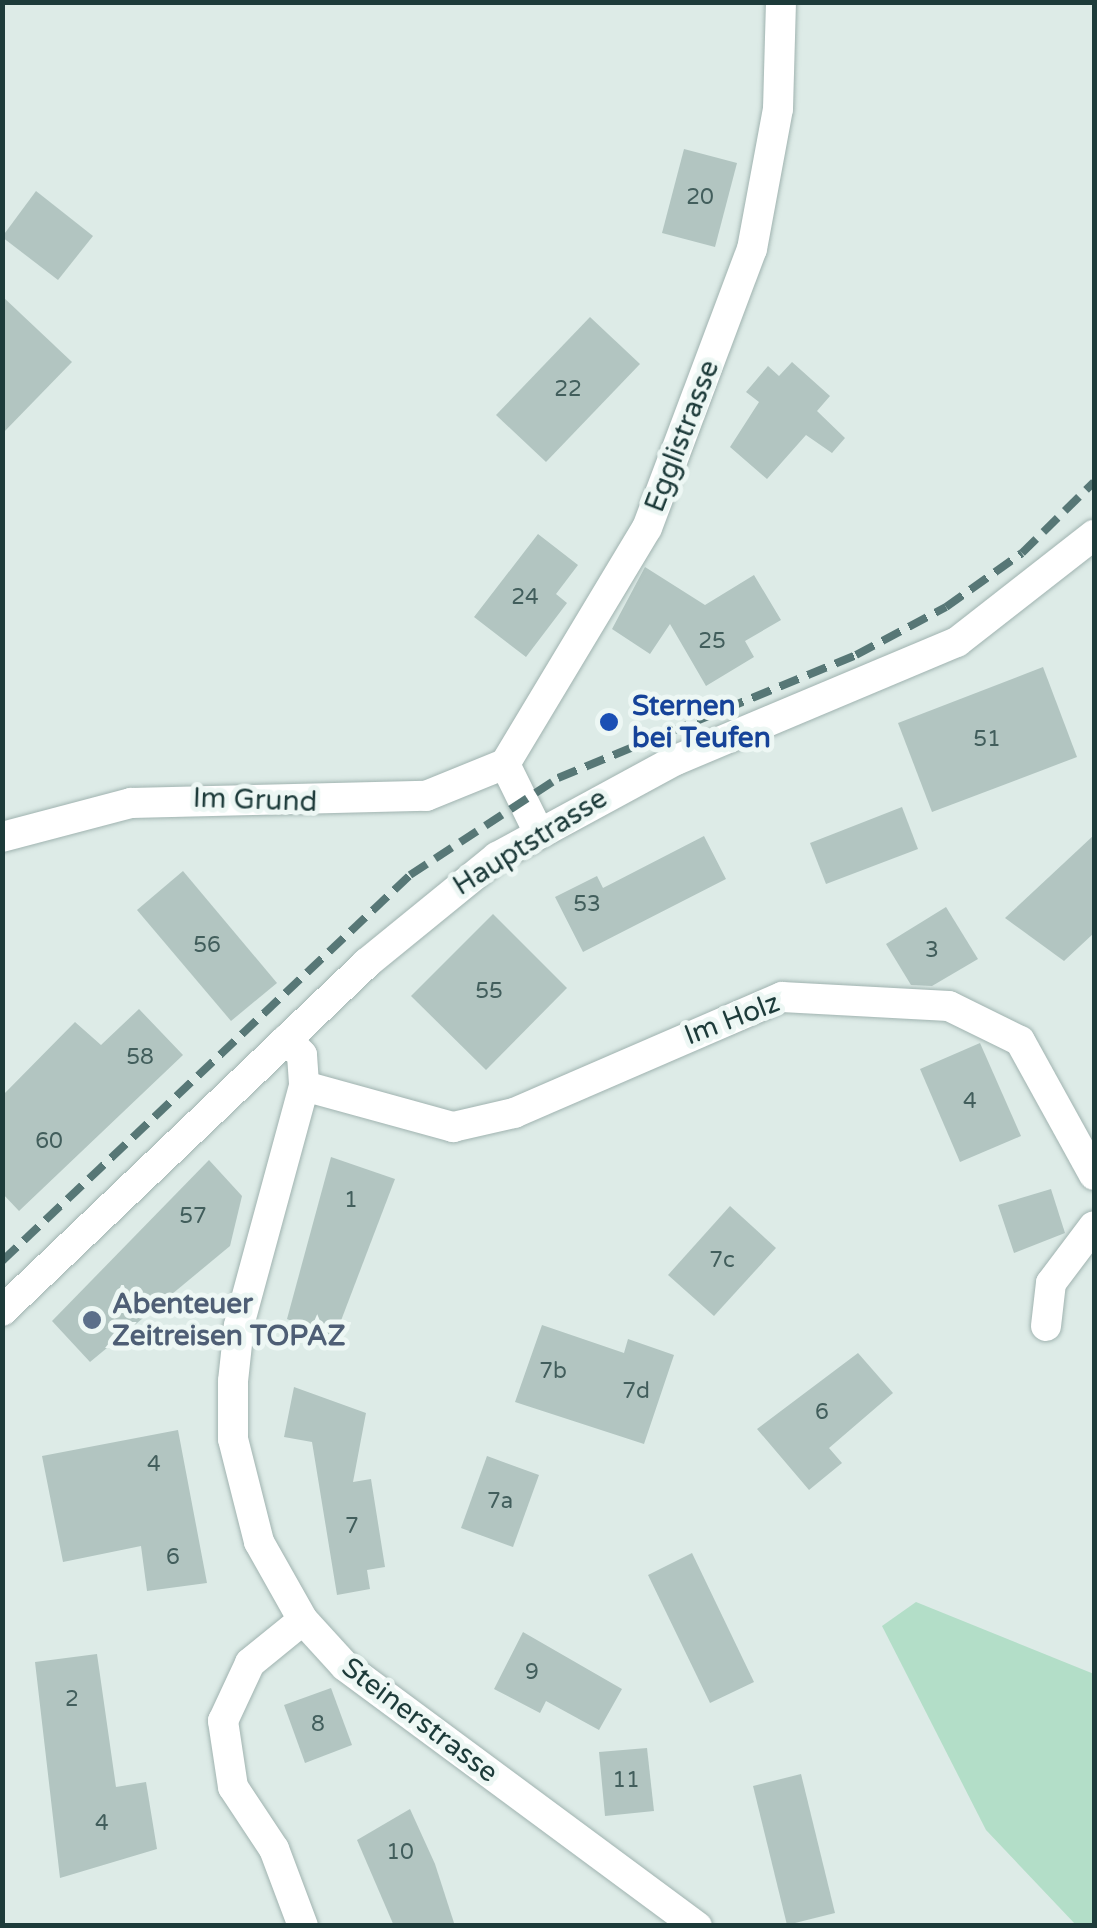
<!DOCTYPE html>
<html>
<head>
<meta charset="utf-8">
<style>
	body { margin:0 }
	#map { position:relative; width:1097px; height:1928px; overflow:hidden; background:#ddebe7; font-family:"Varela Round",sans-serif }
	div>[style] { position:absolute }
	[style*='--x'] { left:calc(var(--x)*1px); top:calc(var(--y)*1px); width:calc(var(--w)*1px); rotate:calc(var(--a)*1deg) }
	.green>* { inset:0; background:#b3dec8 }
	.building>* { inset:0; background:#b2c5c1 }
	.roads { filter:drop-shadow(0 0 2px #a0b3b0) drop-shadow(0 0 2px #a0b3b0) }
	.minor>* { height:30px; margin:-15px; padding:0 15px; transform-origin:15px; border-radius:15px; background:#fff }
	.rail>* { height:8px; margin-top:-4px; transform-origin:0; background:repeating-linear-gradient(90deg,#577776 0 20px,transparent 0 30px) }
	.dots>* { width:28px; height:28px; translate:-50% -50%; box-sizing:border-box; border:5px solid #edf7f4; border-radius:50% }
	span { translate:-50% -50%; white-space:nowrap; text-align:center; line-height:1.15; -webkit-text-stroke:10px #edf7f4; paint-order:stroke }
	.number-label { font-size:22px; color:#425e5c }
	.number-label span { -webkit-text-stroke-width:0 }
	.street-label { font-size:28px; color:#1d3b3a }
	.transit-label { font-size:28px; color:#164399; font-weight:700 }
	.left { translate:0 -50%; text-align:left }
	.service-label { font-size:28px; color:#4e5e75; font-weight:700 }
	.frame { position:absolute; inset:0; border:5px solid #1d3b3a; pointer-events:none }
</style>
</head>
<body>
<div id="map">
	<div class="green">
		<div style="clip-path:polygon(916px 1602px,1094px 1674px,1094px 1925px,1076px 1925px,986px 1830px,882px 1626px)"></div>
	</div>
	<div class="building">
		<div style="clip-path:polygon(684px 149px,737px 163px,715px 247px,662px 233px)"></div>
		<div style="clip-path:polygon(36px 191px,93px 236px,58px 280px,2px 237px)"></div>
		<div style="clip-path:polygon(2px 296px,72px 362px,2px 434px)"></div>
		<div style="clip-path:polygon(590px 317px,640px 364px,546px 462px,496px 415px)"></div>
		<div style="clip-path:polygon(792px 362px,830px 396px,817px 411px,845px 438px,832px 453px,806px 435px,767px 479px,730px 447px,759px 402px,746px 392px,768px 366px,779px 376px)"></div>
		<div style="clip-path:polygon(538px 534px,578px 565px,556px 594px,567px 603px,526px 657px,474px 617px)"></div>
		<div style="clip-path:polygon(645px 567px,705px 605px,754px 575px,781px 620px,745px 641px,754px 657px,706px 686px,670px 624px,650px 654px,612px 629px)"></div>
		<div style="clip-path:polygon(1043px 667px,1077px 757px,932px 812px,898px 723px)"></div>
		<div style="clip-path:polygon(902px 807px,918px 849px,826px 884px,810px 843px)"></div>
		<div style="clip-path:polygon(1094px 835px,1094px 933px,1064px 961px,1005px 918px)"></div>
		<div style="clip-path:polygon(704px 836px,726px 879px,583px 952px,555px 897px,597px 876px,603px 888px)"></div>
		<div style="clip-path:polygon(183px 871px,277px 983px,231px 1021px,137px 910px)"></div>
		<div style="clip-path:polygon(946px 907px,978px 959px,932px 986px,911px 985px,886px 944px)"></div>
		<div style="clip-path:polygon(493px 914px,567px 988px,486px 1070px,411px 996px)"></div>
		<div style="clip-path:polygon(139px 1009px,183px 1055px,19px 1211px,2px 1193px,2px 1096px,75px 1022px,101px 1045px)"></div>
		<div style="clip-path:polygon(980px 1043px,1021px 1136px,960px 1162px,920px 1069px)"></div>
		<div style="clip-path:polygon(331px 1157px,395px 1179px,334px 1339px,287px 1319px)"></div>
		<div style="clip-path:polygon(209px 1160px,242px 1196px,230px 1246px,90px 1362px,52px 1321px)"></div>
		<div style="clip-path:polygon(1051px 1189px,1065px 1233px,1014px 1253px,998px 1205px)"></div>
		<div style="clip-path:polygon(730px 1206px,776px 1248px,714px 1316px,668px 1275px)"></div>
		<div style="clip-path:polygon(542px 1325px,624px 1353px,628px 1339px,674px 1355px,644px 1444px,515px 1402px)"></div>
		<div style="clip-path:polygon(858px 1353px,893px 1393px,829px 1448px,842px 1463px,809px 1490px,757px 1429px)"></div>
		<div style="clip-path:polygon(294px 1387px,366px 1413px,353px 1482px,371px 1479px,385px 1567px,367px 1570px,370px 1589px,337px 1595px,312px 1442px,284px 1437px)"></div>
		<div style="clip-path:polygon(178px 1430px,207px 1583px,147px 1591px,141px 1546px,63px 1562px,42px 1456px)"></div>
		<div style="clip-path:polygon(487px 1456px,539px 1475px,513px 1547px,461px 1528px)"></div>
		<div style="clip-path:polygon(692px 1553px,754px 1682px,710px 1703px,648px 1575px)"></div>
		<div style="clip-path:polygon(523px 1632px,622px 1689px,599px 1730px,546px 1701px,540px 1713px,494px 1689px)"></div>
		<div style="clip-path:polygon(97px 1654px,116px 1787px,146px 1782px,157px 1849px,60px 1878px,35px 1662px)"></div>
		<div style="clip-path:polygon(331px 1688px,352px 1745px,305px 1763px,284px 1705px)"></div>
		<div style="clip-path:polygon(647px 1748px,654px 1811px,605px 1816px,599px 1752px)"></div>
		<div style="clip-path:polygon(801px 1774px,835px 1913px,787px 1925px,753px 1786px)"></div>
		<div style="clip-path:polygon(410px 1809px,435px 1864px,455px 1926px,394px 1926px,357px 1840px)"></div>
	</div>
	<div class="roads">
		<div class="minor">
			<div style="--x:505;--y:764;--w:275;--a:-59"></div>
			<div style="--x:647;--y:528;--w:298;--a:-69.4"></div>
			<div style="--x:752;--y:249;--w:142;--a:-79.5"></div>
			<div style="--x:778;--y:109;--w:107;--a:-88.4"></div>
			<div style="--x:505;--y:764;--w:75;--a:63.8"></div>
			<div style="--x:2;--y:837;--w:133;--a:-14.8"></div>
			<div style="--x:131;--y:803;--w:295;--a:-1.4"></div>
			<div style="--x:426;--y:796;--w:85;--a:-22.1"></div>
			<div style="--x:287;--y:1039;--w:22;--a:47"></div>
			<div style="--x:302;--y:1055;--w:31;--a:86"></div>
			<div style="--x:304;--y:1086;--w:249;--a:105.2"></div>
			<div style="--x:239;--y:1326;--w:55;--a:96.2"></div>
			<div style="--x:233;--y:1381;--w:58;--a:90"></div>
			<div style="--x:233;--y:1439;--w:106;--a:75.8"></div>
			<div style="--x:259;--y:1542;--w:90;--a:60.6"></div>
			<div style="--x:303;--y:1620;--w:62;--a:47.6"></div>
			<div style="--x:345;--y:1666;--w:438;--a:36.5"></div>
			<div style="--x:304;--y:1086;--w:155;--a:15.4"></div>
			<div style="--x:453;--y:1127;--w:63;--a:-12.9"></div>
			<div style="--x:514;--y:1113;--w:292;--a:-23.4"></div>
			<div style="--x:782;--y:997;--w:167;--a:3.1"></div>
			<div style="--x:949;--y:1006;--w:79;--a:26.2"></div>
			<div style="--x:1020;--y:1041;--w:153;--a:61.1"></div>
			<div style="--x:2;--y:1311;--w:504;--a:-43.63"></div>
			<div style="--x:367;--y:963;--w:168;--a:-39.2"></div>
			<div style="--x:497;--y:857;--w:204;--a:-28.5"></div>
			<div style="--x:676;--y:760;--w:305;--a:-22.8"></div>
			<div style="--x:957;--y:642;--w:174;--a:-38"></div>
			<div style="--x:1046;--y:1326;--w:43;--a:-83.4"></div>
			<div style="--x:1051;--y:1283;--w:71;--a:-53"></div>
			<div style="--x:303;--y:1926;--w:82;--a:-110.6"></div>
			<div style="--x:274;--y:1849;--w:74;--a:-123.5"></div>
			<div style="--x:233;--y:1787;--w:67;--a:-98.6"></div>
			<div style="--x:223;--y:1721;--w:64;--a:-65"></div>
			<div style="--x:250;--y:1663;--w:68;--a:-39.1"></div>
		</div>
	</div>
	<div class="rail">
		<div style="--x:2;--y:1261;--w:562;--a:-43.41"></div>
		<div style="--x:410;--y:875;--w:177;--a:-33.2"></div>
		<div style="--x:558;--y:778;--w:322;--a:-22.4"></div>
		<div style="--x:856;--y:655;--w:102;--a:-28.1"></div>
		<div style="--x:946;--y:607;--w:93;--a:-35.4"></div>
		<div style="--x:1022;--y:553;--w:101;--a:-44.6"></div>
	</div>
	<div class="dots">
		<div style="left:609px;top:722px;background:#1a4fb4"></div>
		<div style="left:92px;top:1320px;background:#5c6f8a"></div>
	</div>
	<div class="number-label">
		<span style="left:700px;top:198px">20</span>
		<span style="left:568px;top:390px">22</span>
		<span style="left:525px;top:598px">24</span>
		<span style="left:712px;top:642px">25</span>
		<span style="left:987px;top:740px">51</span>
		<span style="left:587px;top:905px">53</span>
		<span style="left:207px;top:946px">56</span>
		<span style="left:932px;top:951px">3</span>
		<span style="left:489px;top:992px">55</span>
		<span style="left:140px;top:1058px">58</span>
		<span style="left:970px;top:1102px">4</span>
		<span style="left:49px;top:1142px">60</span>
		<span style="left:351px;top:1201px">1</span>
		<span style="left:193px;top:1217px">57</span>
		<span style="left:722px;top:1261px">7c</span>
		<span style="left:553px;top:1372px">7b</span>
		<span style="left:636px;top:1392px">7d</span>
		<span style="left:822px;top:1413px">6</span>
		<span style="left:154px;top:1465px">4</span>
		<span style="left:500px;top:1502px">7a</span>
		<span style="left:352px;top:1527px">7</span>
		<span style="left:173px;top:1558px">6</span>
		<span style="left:532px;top:1673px">9</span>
		<span style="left:72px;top:1700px">2</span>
		<span style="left:318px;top:1725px">8</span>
		<span style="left:626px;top:1781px">11</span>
		<span style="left:102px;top:1824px">4</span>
		<span style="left:400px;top:1853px">10</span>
	</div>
	<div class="street-label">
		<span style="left:682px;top:436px;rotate:-69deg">Egglistrasse</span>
		<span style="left:255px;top:800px;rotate:2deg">Im Grund</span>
		<span style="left:530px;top:842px;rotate:-32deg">Hauptstrasse</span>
		<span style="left:732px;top:1019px;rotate:-21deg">Im Holz</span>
		<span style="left:420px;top:1720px;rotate:37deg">Steinerstrasse</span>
	</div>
	<div class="transit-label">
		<span class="left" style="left:632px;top:722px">Sternen<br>bei Teufen</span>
	</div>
	<div class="service-label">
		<span class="left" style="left:112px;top:1320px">Abenteuer<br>Zeitreisen TOPAZ</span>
	</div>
	<div class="frame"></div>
</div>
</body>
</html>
